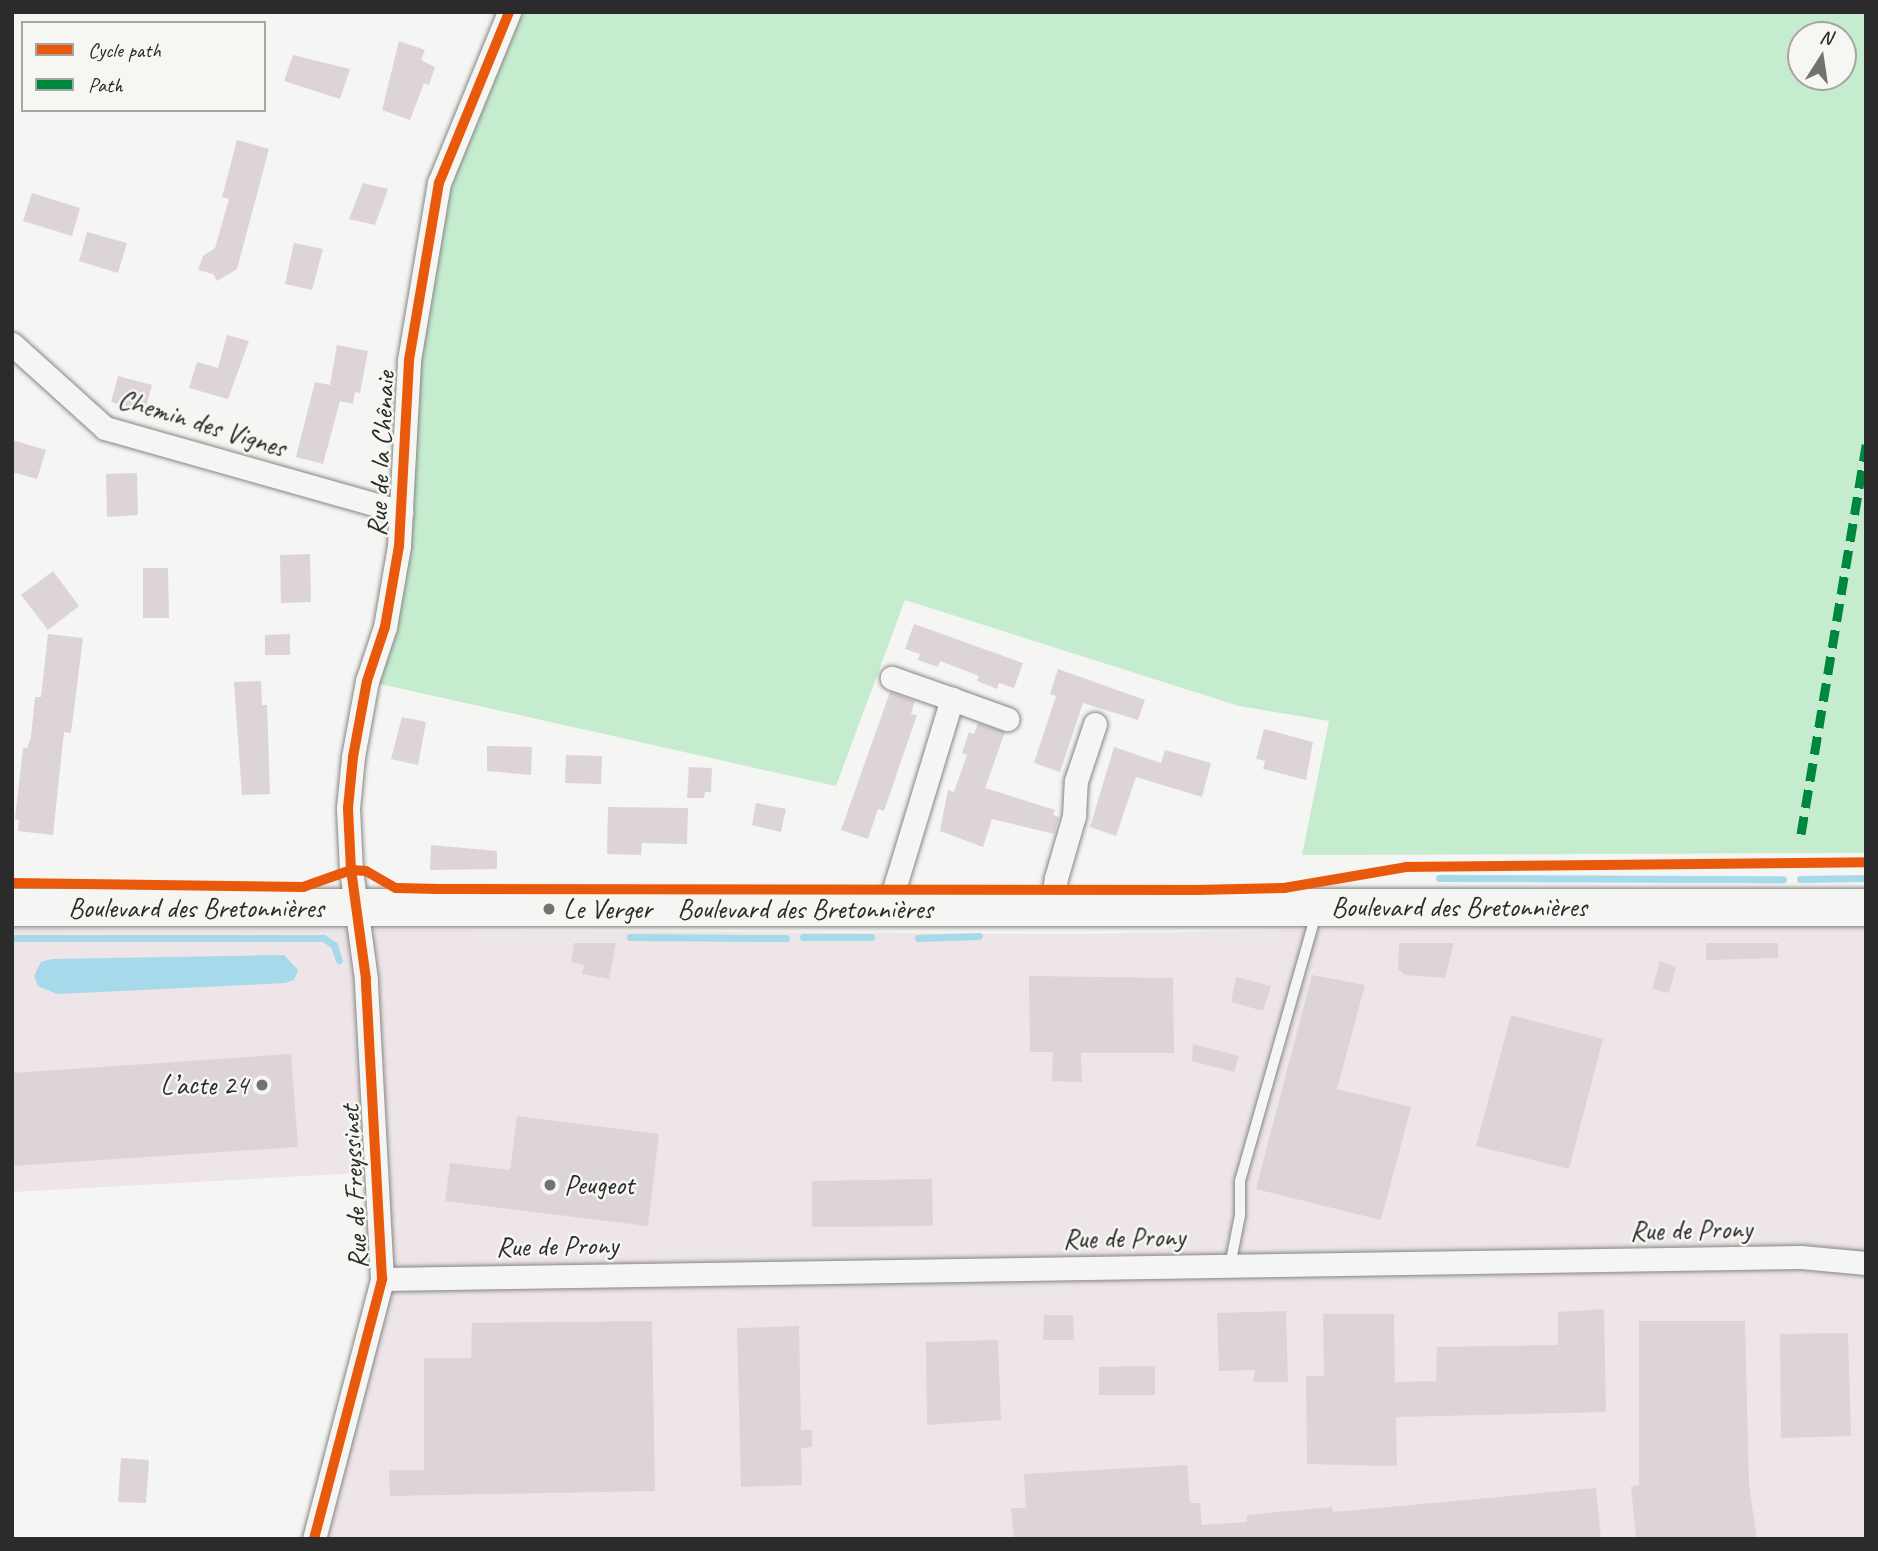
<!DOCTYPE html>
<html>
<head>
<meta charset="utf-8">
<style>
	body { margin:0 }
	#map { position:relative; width:1878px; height:1551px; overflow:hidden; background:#f5f5f3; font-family:Caveat,sans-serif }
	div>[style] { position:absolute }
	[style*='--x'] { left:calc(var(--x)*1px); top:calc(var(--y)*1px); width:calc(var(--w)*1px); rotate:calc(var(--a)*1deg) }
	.built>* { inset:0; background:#ede5e7 }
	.green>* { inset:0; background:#c5eccf }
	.water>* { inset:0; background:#a6d9e9 }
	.stream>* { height:7px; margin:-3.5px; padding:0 3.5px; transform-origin:3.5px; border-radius:3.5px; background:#a6d9e9 }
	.building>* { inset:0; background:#ddd4d9 }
	.roads { filter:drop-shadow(0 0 2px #868685) drop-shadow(0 0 2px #868685) }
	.lane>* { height:10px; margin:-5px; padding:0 5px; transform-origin:5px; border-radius:5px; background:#f5f5f3 }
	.street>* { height:23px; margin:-11.5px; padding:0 11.5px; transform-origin:11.5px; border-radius:11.5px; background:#f5f5f3 }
	.primary>* { height:37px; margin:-18.5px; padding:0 18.5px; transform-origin:18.5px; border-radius:18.5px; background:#f5f5f3 }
	.quiet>* { height:9px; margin-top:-4.5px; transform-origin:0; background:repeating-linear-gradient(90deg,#00873e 0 18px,transparent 0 27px) }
	.cycleway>* { height:10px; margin:-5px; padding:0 5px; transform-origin:5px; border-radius:5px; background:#e8590c }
	.dots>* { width:19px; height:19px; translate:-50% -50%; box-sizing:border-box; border:4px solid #f6f6f2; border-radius:50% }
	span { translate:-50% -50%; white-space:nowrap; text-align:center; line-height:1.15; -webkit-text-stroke:5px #f6f6f2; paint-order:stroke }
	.street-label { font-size:28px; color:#2b2b2b }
	.poi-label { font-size:28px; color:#2b2b2b }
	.left { translate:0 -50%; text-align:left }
	.right { translate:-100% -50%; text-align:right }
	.frame { position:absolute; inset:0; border:14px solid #2b2b2b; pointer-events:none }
	.legend { position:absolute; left:21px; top:21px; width:245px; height:91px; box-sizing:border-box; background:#f6f6f2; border:2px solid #a5a5a2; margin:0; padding:9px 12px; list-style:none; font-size:21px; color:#2b2b2b }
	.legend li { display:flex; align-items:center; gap:14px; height:35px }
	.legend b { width:35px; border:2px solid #a5a5a2 }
	.north { position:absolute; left:1787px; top:21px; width:70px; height:70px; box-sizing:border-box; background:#f6f6f2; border:2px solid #a5a5a2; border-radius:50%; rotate:12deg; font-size:19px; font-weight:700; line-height:28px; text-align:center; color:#2b2b2b }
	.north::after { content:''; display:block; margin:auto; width:24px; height:32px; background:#727271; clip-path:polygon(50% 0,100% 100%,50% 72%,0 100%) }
</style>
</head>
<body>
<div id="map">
	<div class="built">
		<div style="clip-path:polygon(1866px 921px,1866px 1539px,314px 1539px,382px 1279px,377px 1172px,12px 1192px,12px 928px,1071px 934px)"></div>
	</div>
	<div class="green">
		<div style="clip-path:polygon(evenodd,509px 12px,1866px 12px,1866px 853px,1302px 855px,1329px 721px,1239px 706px,905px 600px,836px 786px,367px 681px,385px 627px,439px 183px,509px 12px,1801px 35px,1843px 35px,1843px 77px,1801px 77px,1801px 35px)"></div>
	</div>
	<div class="water">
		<div style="clip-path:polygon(284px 955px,298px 970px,294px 980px,285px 983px,57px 994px,38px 986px,34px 976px,41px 962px,52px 959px)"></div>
	</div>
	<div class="stream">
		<div style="--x:1439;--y:878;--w:344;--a:0.2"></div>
		<div style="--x:1800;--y:879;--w:66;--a:-0.9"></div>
		<div style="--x:630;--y:937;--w:156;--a:0.4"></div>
		<div style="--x:803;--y:937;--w:68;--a:0"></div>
		<div style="--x:12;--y:938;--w:311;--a:0"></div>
		<div style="--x:323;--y:938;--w:13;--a:32"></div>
		<div style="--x:334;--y:945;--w:16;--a:72"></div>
		<div style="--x:918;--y:938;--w:61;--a:-1.9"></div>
	</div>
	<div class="building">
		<div style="clip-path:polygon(399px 41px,425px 50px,421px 60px,435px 67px,429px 85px,424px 83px,410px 120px,382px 110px)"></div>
		<div style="clip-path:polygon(293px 55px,350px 69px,340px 99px,284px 81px)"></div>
		<div style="clip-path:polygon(237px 140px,269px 149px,237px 269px,217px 281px,213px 274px,198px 270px,203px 256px,215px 248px,229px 199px,222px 197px)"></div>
		<div style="clip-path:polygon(363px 183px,388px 189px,375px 225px,349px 219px)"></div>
		<div style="clip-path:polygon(32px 193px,80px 208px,72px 236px,23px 221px)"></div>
		<div style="clip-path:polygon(87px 232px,127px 243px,118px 273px,79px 261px)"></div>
		<div style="clip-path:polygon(294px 243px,323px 249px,312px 290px,285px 284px)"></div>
		<div style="clip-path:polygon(227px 335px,249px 341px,228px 399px,189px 388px,197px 362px,218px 368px)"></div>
		<div style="clip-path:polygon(337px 345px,368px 351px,360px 393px,355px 392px,353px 404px,340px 401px,323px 464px,296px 457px,315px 382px,330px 385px)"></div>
		<div style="clip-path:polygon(118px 376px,152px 385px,145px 411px,111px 402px)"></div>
		<div style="clip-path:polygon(12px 440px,46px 450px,37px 479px,12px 472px)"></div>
		<div style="clip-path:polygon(137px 473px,138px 515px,107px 517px,106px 474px)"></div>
		<div style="clip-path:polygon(310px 554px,311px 602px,281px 603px,280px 555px)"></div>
		<div style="clip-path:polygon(143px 568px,168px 568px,169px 618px,143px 618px)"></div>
		<div style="clip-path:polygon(53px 571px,79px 606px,48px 630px,21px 595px)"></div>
		<div style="clip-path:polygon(914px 624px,1023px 663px,1014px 688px,999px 683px,997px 689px,977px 681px,979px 676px,940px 661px,938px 667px,918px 660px,920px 654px,905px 649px)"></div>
		<div style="clip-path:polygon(48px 634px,83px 638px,71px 733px,64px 732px,53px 835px,18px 831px,19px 820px,15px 819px,23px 748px,27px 748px,31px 737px,35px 697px,41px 697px)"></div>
		<div style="clip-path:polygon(290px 634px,290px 655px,265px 655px,265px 635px)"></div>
		<div style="clip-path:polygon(1058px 669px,1145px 700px,1138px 720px,1083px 703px,1060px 772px,1034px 763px,1056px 696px,1050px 694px)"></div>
		<div style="clip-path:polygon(261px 681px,262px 705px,267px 705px,270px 794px,242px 795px,234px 682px)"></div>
		<div style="clip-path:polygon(890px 692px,915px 701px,911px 714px,917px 715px,884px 811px,878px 809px,868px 839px,841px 830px)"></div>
		<div style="clip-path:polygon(402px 717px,426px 722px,418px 765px,391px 759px)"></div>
		<div style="clip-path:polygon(978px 723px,1005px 732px,985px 788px,1055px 810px,1053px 815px,1059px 817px,1054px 834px,992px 819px,983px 847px,940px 831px,948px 790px,954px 792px,967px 755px,962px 753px,969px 732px,974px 734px)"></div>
		<div style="clip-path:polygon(1264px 729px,1313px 742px,1306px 780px,1263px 769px,1265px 761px,1256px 759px)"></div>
		<div style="clip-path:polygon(487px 746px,532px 747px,531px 775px,487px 771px)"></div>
		<div style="clip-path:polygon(1114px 747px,1161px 763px,1165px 750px,1211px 763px,1202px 797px,1136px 777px,1116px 836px,1090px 827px)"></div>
		<div style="clip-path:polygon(566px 755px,602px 756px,601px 784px,565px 783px)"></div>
		<div style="clip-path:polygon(689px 767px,712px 768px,711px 792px,705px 792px,704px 798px,687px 798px)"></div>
		<div style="clip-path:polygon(756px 803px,786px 809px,781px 832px,752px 825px)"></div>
		<div style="clip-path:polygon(608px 807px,688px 808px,687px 844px,642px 843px,641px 855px,607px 854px)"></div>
		<div style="clip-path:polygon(431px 845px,497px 851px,497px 869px,430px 870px)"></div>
		<div style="clip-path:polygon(574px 943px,616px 943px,609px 979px,582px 974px,584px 965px,571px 962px)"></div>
		<div style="clip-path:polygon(1399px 943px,1454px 943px,1445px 978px,1405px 975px,1398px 969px)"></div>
		<div style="clip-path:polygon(1706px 943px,1778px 943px,1778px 958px,1706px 960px)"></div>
		<div style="clip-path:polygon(1660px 961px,1676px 967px,1669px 993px,1652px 989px)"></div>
		<div style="clip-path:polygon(1312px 975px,1365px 985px,1337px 1089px,1411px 1107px,1381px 1220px,1256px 1189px)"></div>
		<div style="clip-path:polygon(1029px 976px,1173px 978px,1174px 1053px,1081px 1053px,1082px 1082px,1052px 1081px,1053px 1052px,1030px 1052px)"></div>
		<div style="clip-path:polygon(1236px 977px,1271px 986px,1263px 1011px,1231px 1002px)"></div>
		<div style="clip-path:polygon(1511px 1015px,1603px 1039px,1569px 1169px,1476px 1146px)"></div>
		<div style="clip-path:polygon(1193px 1044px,1239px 1056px,1234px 1072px,1192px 1061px)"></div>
		<div style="clip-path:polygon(291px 1054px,298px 1147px,12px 1166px,12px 1073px)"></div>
		<div style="clip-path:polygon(517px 1116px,659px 1134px,648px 1226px,445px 1201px,450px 1163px,510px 1170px)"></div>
		<div style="clip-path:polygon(932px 1179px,933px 1226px,812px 1227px,812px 1181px)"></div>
		<div style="clip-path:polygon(1604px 1309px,1606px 1412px,1396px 1417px,1397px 1466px,1307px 1464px,1306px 1376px,1324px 1376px,1323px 1314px,1394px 1314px,1395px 1382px,1436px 1381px,1437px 1347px,1558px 1345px,1558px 1312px)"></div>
		<div style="clip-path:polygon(1286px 1311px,1288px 1382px,1253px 1382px,1255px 1370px,1219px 1371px,1217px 1313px)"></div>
		<div style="clip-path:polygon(1044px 1315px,1073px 1315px,1074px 1340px,1043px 1340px)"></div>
		<div style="clip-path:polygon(652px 1321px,655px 1491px,390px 1496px,389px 1470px,424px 1470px,424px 1358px,471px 1358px,472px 1323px)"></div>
		<div style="clip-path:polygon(1639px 1321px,1745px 1321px,1749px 1485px,1757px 1539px,1636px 1539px,1631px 1486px,1639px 1485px)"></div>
		<div style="clip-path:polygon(799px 1326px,801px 1430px,812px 1430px,812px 1447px,801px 1448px,802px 1485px,741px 1487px,737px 1328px)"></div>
		<div style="clip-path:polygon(1848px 1333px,1851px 1436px,1781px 1438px,1780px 1334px)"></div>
		<div style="clip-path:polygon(998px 1340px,1001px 1420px,927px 1425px,926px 1342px)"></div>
		<div style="clip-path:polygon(1155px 1366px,1155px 1395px,1099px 1395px,1099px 1367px)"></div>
		<div style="clip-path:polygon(121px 1458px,149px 1460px,146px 1503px,118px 1502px)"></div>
		<div style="clip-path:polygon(1187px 1465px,1190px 1503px,1200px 1503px,1202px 1525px,1247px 1522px,1247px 1515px,1332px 1507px,1333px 1512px,1596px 1488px,1601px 1539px,1014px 1539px,1011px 1508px,1026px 1508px,1024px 1474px)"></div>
	</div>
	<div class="roads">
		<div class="lane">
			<div style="--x:1230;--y:1266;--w:52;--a:-78.9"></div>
			<div style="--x:1240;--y:1215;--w:34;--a:-90"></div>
			<div style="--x:1240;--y:1181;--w:278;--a:-74.1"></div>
		</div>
		<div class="street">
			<div style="--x:12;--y:344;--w:125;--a:42.1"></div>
			<div style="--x:105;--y:428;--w:308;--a:15.8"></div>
			<div style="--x:952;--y:699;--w:59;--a:20"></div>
			<div style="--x:888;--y:909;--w:220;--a:-73.1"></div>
			<div style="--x:952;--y:699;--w:64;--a:-160.7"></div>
			<div style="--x:1052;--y:909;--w:31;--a:-83"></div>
			<div style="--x:1056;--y:878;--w:65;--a:-73.8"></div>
			<div style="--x:1074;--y:816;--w:35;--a:-87"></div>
			<div style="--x:1076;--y:781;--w:60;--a:-71.6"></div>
			<div style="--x:382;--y:1279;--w:1419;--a:-0.89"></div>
			<div style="--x:1801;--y:1257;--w:65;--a:5.3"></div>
			<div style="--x:314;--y:1539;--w:269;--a:-75.3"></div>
			<div style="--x:382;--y:1279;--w:300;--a:-93.1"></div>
			<div style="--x:366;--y:979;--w:110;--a:-97.8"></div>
			<div style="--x:351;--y:870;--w:62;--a:-92.8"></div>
			<div style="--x:348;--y:808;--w:51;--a:-84.4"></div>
			<div style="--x:353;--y:757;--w:77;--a:-79.6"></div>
			<div style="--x:367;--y:681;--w:57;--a:-71.6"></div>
			<div style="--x:385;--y:627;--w:82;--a:-80.2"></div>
			<div style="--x:399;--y:546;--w:186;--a:-86.9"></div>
			<div style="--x:409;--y:360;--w:180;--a:-80.4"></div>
			<div style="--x:439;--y:183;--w:185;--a:-67.7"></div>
		</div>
		<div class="primary">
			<div style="--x:12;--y:907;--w:1854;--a:0"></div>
		</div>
	</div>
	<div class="quiet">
		<div style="--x:1801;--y:834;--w:395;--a:-80.5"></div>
	</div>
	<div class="cycleway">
		<div style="--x:12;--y:883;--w:291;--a:0.8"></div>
		<div style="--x:303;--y:887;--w:51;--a:-19.5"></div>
		<div style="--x:351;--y:870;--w:15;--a:4"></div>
		<div style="--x:366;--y:871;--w:34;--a:30"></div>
		<div style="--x:396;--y:888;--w:42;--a:1.4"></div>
		<div style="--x:438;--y:889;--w:759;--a:0.08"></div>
		<div style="--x:1197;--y:890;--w:87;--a:-1.3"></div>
		<div style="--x:1284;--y:888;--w:125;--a:-9.7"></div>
		<div style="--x:1407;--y:867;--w:459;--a:-0.6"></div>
		<div style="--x:314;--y:1539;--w:269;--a:-75.3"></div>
		<div style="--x:382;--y:1279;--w:300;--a:-93.1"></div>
		<div style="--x:366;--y:979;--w:110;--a:-97.8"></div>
		<div style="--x:351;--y:870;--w:62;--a:-92.8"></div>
		<div style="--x:348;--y:808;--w:51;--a:-84.4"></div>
		<div style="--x:353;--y:757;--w:77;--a:-79.6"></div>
		<div style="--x:367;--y:681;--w:57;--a:-71.6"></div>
		<div style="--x:385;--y:627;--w:82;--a:-80.2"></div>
		<div style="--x:399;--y:546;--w:186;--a:-86.9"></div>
		<div style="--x:409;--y:360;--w:180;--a:-80.4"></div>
		<div style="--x:439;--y:183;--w:185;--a:-67.7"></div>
	</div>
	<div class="dots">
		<div style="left:549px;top:909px;background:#727271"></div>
		<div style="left:262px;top:1085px;background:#727271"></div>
		<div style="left:550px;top:1185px;background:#727271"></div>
	</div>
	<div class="street-label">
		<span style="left:202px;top:423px;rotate:17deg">Chemin des Vignes</span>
		<span style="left:381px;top:454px;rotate:-87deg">Rue de la Chênaie</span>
		<span style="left:1459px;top:907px">Boulevard des Bretonnières</span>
		<span style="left:196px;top:908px">Boulevard des Bretonnières</span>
		<span style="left:805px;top:909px">Boulevard des Bretonnières</span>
		<span style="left:354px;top:1187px;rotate:-93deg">Rue de Freyssinet</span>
		<span style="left:1691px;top:1230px;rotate:-1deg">Rue de Prony</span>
		<span style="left:1124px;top:1238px;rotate:-1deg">Rue de Prony</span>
		<span style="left:557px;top:1246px;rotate:-1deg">Rue de Prony</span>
	</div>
	<div class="poi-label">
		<span class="left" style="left:563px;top:909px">Le Verger</span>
		<span class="right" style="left:248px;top:1085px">L’acte 24</span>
		<span class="left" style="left:564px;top:1185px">Peugeot</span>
	</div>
	<div class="frame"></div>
	<ul class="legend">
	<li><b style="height:9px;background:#e8590c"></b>Cycle path</li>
	<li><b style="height:9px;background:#00873e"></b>Path</li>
	</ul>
	<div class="north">N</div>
</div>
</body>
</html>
